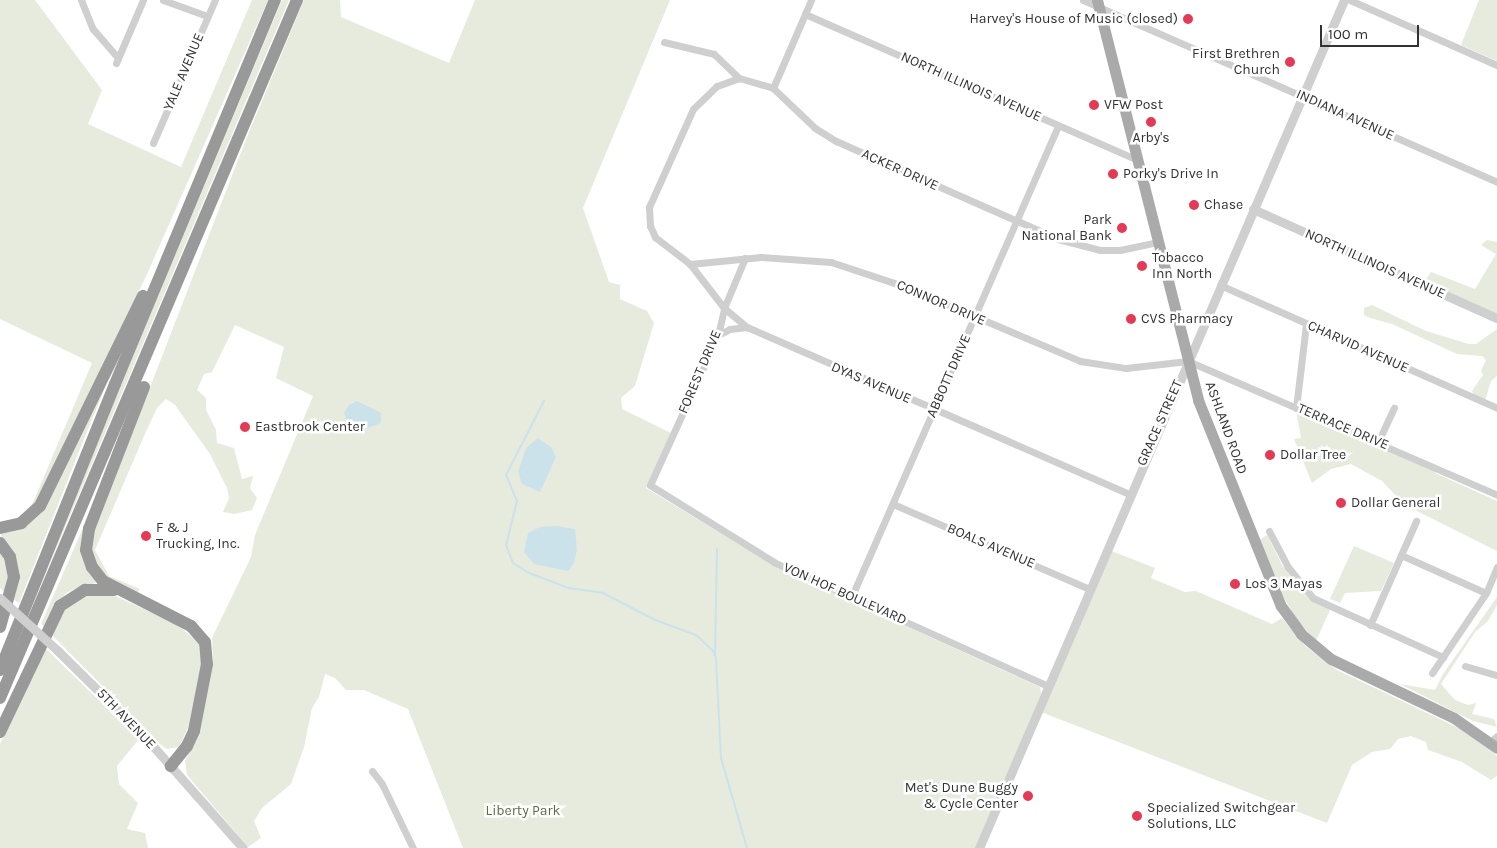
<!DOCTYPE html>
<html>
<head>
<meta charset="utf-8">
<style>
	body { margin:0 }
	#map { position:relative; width:1497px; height:848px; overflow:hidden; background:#fff; font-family:Karla,sans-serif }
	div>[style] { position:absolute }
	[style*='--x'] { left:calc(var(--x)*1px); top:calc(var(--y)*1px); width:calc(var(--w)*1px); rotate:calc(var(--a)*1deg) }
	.green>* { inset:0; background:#e6ebde }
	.water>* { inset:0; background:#cbe2eb }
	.stream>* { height:2px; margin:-1px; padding:0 1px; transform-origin:1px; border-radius:1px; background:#cbe2eb }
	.minor>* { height:7px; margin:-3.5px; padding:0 3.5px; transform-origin:3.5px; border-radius:3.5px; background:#cfcfcf }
	.tertiary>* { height:9px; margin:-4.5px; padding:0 4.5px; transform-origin:4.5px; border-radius:4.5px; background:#cfcfcf }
	.primary>* { height:11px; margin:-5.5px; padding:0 5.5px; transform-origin:5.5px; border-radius:5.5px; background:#aaa }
	.motorway>* { height:12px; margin:-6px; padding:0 6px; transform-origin:6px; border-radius:6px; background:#999 }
	.tertiary-bridge>* { height:9px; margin:-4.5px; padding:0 4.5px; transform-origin:4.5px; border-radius:4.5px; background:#cfcfcf }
	.dots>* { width:14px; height:14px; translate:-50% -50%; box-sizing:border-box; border:2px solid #fff; border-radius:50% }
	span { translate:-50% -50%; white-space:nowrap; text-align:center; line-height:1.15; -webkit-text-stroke:5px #fff; paint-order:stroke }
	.poi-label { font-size:14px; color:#323232 }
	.right { translate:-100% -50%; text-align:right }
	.left { translate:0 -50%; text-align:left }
	.street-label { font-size:14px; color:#323232 }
	.park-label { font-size:14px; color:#5a6e3f }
	.scale { position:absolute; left:1320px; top:25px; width:99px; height:22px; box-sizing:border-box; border:2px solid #323232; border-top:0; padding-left:6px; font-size:15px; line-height:18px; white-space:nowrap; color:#323232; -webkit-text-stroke:4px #fff; paint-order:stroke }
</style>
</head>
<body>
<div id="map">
	<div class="green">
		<div style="clip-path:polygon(0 0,35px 0,102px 90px,88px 124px,181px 167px,252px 0,268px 0,148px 272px,40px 501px,24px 514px,32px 505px,92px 363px,0 319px)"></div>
		<div style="clip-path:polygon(282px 0,289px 0,32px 605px,97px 442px)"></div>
		<div style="clip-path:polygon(304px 0,340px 0,341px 17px,449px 63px,475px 0,670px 0,583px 208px,609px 282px,620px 285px,620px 299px,647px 311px,654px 323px,635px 386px,621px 398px,622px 409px,671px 433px,646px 488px,778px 568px,1040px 687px,1041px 694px,976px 848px,463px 848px,408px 709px,364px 690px,346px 690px,335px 678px,325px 674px,319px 697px,312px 708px,304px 747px,291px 784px,262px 808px,254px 821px,261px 838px,248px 847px,187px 775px,185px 761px,195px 742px,213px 660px,212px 638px,251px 557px,255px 535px,313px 396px,276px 378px,284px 347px,235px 325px,212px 372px,204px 374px,197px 390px,206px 398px,206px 410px,216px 430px,217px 443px,234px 448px,242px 479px,253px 476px,250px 488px,257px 498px,252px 510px,234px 514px,223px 512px,229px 498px,227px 488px,210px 454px,175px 405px,166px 399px,157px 408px,144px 436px,95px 550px,109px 576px,140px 589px,136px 594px,108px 579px,97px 567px,91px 549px,94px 532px,245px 142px)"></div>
		<div style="clip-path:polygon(1479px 0,1497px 0,1497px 61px,1461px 45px)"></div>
		<div style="clip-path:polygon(1487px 240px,1497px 242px,1497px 314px,1424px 282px,1431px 272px,1475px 289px,1496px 254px,1481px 245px)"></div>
		<div style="clip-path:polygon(1372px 305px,1426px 331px,1469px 344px,1476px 344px,1497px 329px,1497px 376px,1491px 381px,1485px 401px,1474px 396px,1472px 391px,1483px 375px,1481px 371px,1486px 360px,1482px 356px,1457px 354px,1392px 324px,1370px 318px,1364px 315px,1364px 308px)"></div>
		<div style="clip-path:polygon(107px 383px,86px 434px,19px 603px,14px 600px,17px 586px,0 532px,20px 528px)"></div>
		<div style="clip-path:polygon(1296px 410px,1436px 470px,1435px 473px,1497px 501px,1497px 551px,1405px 505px,1382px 481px,1351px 464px,1331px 469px,1312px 483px,1294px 439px,1301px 438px)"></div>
		<div style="clip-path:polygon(100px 489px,86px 526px,96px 583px,76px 588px,65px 594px,45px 628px,41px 624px)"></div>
		<div style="clip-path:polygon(1267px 535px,1282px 565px,1304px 593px,1330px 610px,1316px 641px,1297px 620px,1281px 593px,1259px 540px)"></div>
		<div style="clip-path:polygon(1354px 546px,1394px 563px,1381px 591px,1345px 593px,1340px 603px,1330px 599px)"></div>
		<div style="clip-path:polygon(0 550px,9px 571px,7px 594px,0 588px)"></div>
		<div style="clip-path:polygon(1109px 550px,1155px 568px,1151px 578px,1185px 592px,1196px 591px,1272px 624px,1282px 618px,1305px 646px,1337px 670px,1467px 732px,1497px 756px,1497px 776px,1491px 780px,1462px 762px,1428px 750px,1426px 742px,1411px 736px,1398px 739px,1390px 749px,1372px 752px,1352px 765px,1327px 823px,1041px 712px)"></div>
		<div style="clip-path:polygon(111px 594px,178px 625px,199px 643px,202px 660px,191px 721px,179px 747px,167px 749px,161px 745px,51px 634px,67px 606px,80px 596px)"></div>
		<div style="clip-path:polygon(1497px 597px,1497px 605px,1488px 621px,1475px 632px,1441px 684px,1455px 700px,1468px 705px,1476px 703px,1472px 714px,1494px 719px,1497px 727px,1473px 721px,1400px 684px,1435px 690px,1443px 674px)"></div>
		<div style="clip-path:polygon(46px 649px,139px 739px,117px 766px,119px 784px,138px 803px,127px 829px,145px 833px,148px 848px,0 848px,0 744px)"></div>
	</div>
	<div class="water">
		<div style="clip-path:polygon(357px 401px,381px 413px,381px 423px,363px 430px,349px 426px,344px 413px,349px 405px)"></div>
		<div style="clip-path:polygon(538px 438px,551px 447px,556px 457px,540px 492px,522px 484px,518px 472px,526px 448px)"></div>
		<div style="clip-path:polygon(556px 526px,575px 529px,577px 550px,574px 563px,568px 571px,534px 564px,524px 552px,528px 533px,540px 527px)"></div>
	</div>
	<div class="stream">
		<div style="--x:544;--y:401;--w:83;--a:117.2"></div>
		<div style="--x:506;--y:475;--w:28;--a:67"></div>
		<div style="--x:517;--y:501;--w:45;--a:104"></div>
		<div style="--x:506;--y:545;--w:19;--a:69"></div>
		<div style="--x:513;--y:563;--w:19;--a:32"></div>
		<div style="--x:529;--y:573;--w:43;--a:20.6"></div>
		<div style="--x:569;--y:588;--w:34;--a:8"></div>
		<div style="--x:603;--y:593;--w:59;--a:27.4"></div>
		<div style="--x:655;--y:620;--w:44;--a:20.1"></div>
		<div style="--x:696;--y:635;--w:23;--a:43"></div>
		<div style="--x:713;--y:651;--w:8;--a:67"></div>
		<div style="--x:715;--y:654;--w:105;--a:-88.9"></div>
		<div style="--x:716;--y:659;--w:99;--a:87.1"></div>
		<div style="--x:721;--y:758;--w:94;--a:73.9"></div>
	</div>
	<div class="minor">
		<div style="--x:81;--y:0;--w:31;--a:68"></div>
		<div style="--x:93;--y:29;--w:38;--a:49"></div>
		<div style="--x:163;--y:0;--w:47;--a:20"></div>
		<div style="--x:1083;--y:0;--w:452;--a:23.7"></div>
		<div style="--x:1350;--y:0;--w:161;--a:23.9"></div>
		<div style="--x:805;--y:14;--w:363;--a:23.7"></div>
		<div style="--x:664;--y:42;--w:51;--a:13.5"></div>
		<div style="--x:714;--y:54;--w:35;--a:44"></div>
		<div style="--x:116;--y:63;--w:69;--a:-66.8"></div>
		<div style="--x:773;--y:88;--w:96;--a:-66.6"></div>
		<div style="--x:153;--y:143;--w:156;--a:-66.6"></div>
		<div style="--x:745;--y:258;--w:54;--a:112.8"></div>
		<div style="--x:724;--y:308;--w:30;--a:40"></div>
		<div style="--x:747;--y:327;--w:417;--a:23.6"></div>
		<div style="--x:690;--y:264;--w:71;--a:-5.6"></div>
		<div style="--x:761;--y:257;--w:70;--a:4.1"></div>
		<div style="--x:831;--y:262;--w:79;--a:18.4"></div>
		<div style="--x:906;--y:287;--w:189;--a:23"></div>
		<div style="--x:1080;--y:361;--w:47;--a:8.7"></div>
		<div style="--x:1126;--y:368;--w:62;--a:-6.4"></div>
		<div style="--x:1188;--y:361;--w:337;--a:23.4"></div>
		<div style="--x:1220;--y:285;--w:303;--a:23.9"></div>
		<div style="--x:718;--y:335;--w:13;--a:-27"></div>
		<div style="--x:730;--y:329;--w:17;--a:-7"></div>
		<div style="--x:1296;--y:408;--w:85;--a:-83.2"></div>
		<div style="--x:1378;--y:442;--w:38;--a:-65"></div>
		<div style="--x:893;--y:504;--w:214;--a:23.4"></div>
		<div style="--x:1269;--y:531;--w:41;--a:62.2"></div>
		<div style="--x:1288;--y:567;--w:40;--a:51"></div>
		<div style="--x:1313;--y:598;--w:143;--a:24.4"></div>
		<div style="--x:1401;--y:555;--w:93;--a:24.1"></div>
		<div style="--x:851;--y:598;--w:515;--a:-66.32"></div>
		<div style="--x:1370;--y:625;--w:114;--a:-66.1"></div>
		<div style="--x:1465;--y:666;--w:33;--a:16"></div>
		<div style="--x:1432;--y:673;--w:97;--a:-56"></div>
		<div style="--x:1486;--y:593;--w:28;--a:-67"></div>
		<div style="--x:1048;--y:686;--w:301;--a:-155.7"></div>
		<div style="--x:774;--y:562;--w:146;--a:-148.2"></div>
		<div style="--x:650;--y:485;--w:165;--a:-65.6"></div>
		<div style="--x:718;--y:335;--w:28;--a:-77"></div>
		<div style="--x:724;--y:308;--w:56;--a:-127.7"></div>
		<div style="--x:690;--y:264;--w:44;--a:-142.4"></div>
		<div style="--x:655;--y:237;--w:12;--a:-114"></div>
		<div style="--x:650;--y:226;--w:19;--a:-93"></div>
		<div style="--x:649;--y:207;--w:107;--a:-65.8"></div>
		<div style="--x:693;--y:109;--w:33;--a:-44"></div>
		<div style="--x:717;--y:86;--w:23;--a:-20"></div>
		<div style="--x:739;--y:78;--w:35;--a:16"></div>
		<div style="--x:773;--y:88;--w:58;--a:43.6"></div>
		<div style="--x:815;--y:128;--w:25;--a:32"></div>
		<div style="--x:836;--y:141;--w:243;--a:23.8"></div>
		<div style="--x:1058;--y:239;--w:43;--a:14.7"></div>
		<div style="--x:1100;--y:250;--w:20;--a:0"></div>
		<div style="--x:1120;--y:250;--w:38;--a:-12"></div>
		<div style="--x:1490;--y:742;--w:9;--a:-41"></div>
		<div style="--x:372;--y:771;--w:16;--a:52"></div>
		<div style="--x:382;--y:784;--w:71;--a:64.2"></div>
	</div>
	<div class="tertiary">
		<div style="--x:1253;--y:209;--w:267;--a:24.1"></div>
		<div style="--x:58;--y:651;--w:122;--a:44.7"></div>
		<div style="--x:145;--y:737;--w:148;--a:48.6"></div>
		<div style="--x:979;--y:848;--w:923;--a:-66.71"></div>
	</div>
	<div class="primary">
		<div style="--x:1097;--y:0;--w:413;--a:75.8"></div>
		<div style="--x:1198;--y:400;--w:222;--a:68.1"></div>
		<div style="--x:1281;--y:606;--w:34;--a:54"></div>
		<div style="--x:1301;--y:634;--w:39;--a:40"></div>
		<div style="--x:1331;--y:659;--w:136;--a:25.6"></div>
		<div style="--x:1454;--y:718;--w:52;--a:34.9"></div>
	</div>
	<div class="motorway">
		<div style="--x:144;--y:387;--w:152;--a:111.2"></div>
		<div style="--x:89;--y:529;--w:21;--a:98"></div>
		<div style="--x:86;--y:550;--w:18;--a:71"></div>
		<div style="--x:92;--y:567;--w:18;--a:52"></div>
		<div style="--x:103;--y:581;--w:99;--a:27.1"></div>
		<div style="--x:191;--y:626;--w:21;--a:49"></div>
		<div style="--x:205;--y:642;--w:22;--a:85"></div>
		<div style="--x:207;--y:664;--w:68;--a:101"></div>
		<div style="--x:194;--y:731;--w:17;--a:115"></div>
		<div style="--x:187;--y:746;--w:26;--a:129"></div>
		<div style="--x:0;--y:528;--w:22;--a:-13"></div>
		<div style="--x:21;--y:523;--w:25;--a:-42"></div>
		<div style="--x:40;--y:506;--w:234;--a:-63.9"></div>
		<div style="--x:0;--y:543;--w:17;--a:54"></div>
		<div style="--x:10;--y:557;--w:20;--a:79"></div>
		<div style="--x:14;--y:577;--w:52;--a:105.6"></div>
		<div style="--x:0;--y:670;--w:308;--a:-68.1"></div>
		<div style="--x:115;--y:384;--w:416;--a:-67.4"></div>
		<div style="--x:0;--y:698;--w:759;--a:-66.95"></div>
		<div style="--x:0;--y:732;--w:140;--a:-64.5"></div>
		<div style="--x:60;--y:606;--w:30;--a:-33"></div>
		<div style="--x:85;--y:590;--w:29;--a:0"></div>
	</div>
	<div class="tertiary-bridge">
		<div style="--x:0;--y:598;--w:79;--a:42.4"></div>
	</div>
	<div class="dots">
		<div style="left:1188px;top:19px;background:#e43a56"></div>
		<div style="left:1290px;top:62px;background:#e43a56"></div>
		<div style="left:1094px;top:105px;background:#e43a56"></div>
		<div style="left:1151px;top:122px;background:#e43a56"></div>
		<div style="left:1113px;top:174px;background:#e43a56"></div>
		<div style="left:1194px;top:205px;background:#e43a56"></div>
		<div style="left:1122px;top:228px;background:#e43a56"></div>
		<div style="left:1142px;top:266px;background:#e43a56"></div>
		<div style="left:1131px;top:319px;background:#e43a56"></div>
		<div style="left:245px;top:427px;background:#e43a56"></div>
		<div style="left:1270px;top:455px;background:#e43a56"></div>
		<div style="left:1341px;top:503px;background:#e43a56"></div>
		<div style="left:146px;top:536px;background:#e43a56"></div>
		<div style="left:1235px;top:584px;background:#e43a56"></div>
		<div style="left:1028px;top:796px;background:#e43a56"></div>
		<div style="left:1137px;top:816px;background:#e43a56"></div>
	</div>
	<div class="poi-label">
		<span class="right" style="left:1178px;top:19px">Harvey's House of Music (closed)</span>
		<span class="right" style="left:1280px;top:62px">First Brethren<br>Church</span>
		<span class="left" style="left:1104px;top:105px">VFW Post</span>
		<span style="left:1151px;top:138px">Arby's</span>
		<span class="left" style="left:1123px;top:174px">Porky's Drive In</span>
		<span class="left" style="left:1204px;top:205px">Chase</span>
		<span class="right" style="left:1112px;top:228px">Park<br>National Bank</span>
		<span class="left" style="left:1152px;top:266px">Tobacco<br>Inn North</span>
		<span class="left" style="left:1141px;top:319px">CVS Pharmacy</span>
		<span class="left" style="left:255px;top:427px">Eastbrook Center</span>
		<span class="left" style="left:1280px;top:455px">Dollar Tree</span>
		<span class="left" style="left:1351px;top:503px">Dollar General</span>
		<span class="left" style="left:156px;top:536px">F &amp; J<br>Trucking, Inc.</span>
		<span class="left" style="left:1245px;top:584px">Los 3 Mayas</span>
		<span class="right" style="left:1018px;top:796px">Met's Dune Buggy<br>&amp; Cycle Center</span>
		<span class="left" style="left:1147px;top:816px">Specialized Switchgear<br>Solutions, LLC</span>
	</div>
	<div class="street-label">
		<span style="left:184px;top:72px;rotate:-67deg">YALE AVENUE</span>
		<span style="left:971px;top:87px;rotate:24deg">NORTH ILLINOIS AVENUE</span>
		<span style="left:1345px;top:115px;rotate:24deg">INDIANA AVENUE</span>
		<span style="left:900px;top:170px;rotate:24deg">ACKER DRIVE</span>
		<span style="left:1375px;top:264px;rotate:24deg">NORTH ILLINOIS AVENUE</span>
		<span style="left:941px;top:303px;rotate:23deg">CONNOR DRIVE</span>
		<span style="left:1358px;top:347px;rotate:24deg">CHARVID AVENUE</span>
		<span style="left:700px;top:372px;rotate:-67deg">FOREST DRIVE</span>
		<span style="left:949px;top:376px;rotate:-66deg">ABBOTT DRIVE</span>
		<span style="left:871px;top:383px;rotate:23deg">DYAS AVENUE</span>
		<span style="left:1160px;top:423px;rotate:-66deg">GRACE STREET</span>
		<span style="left:1343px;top:427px;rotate:23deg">TERRACE DRIVE</span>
		<span style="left:1226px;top:428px;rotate:70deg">ASHLAND ROAD</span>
		<span style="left:991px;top:546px;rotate:23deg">BOALS AVENUE</span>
		<span style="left:845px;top:594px;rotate:24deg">VON HOF BOULEVARD</span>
		<span style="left:126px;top:719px;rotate:46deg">5TH AVENUE</span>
	</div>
	<div class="park-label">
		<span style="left:523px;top:811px">Liberty Park</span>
	</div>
	<div class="scale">100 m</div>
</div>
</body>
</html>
